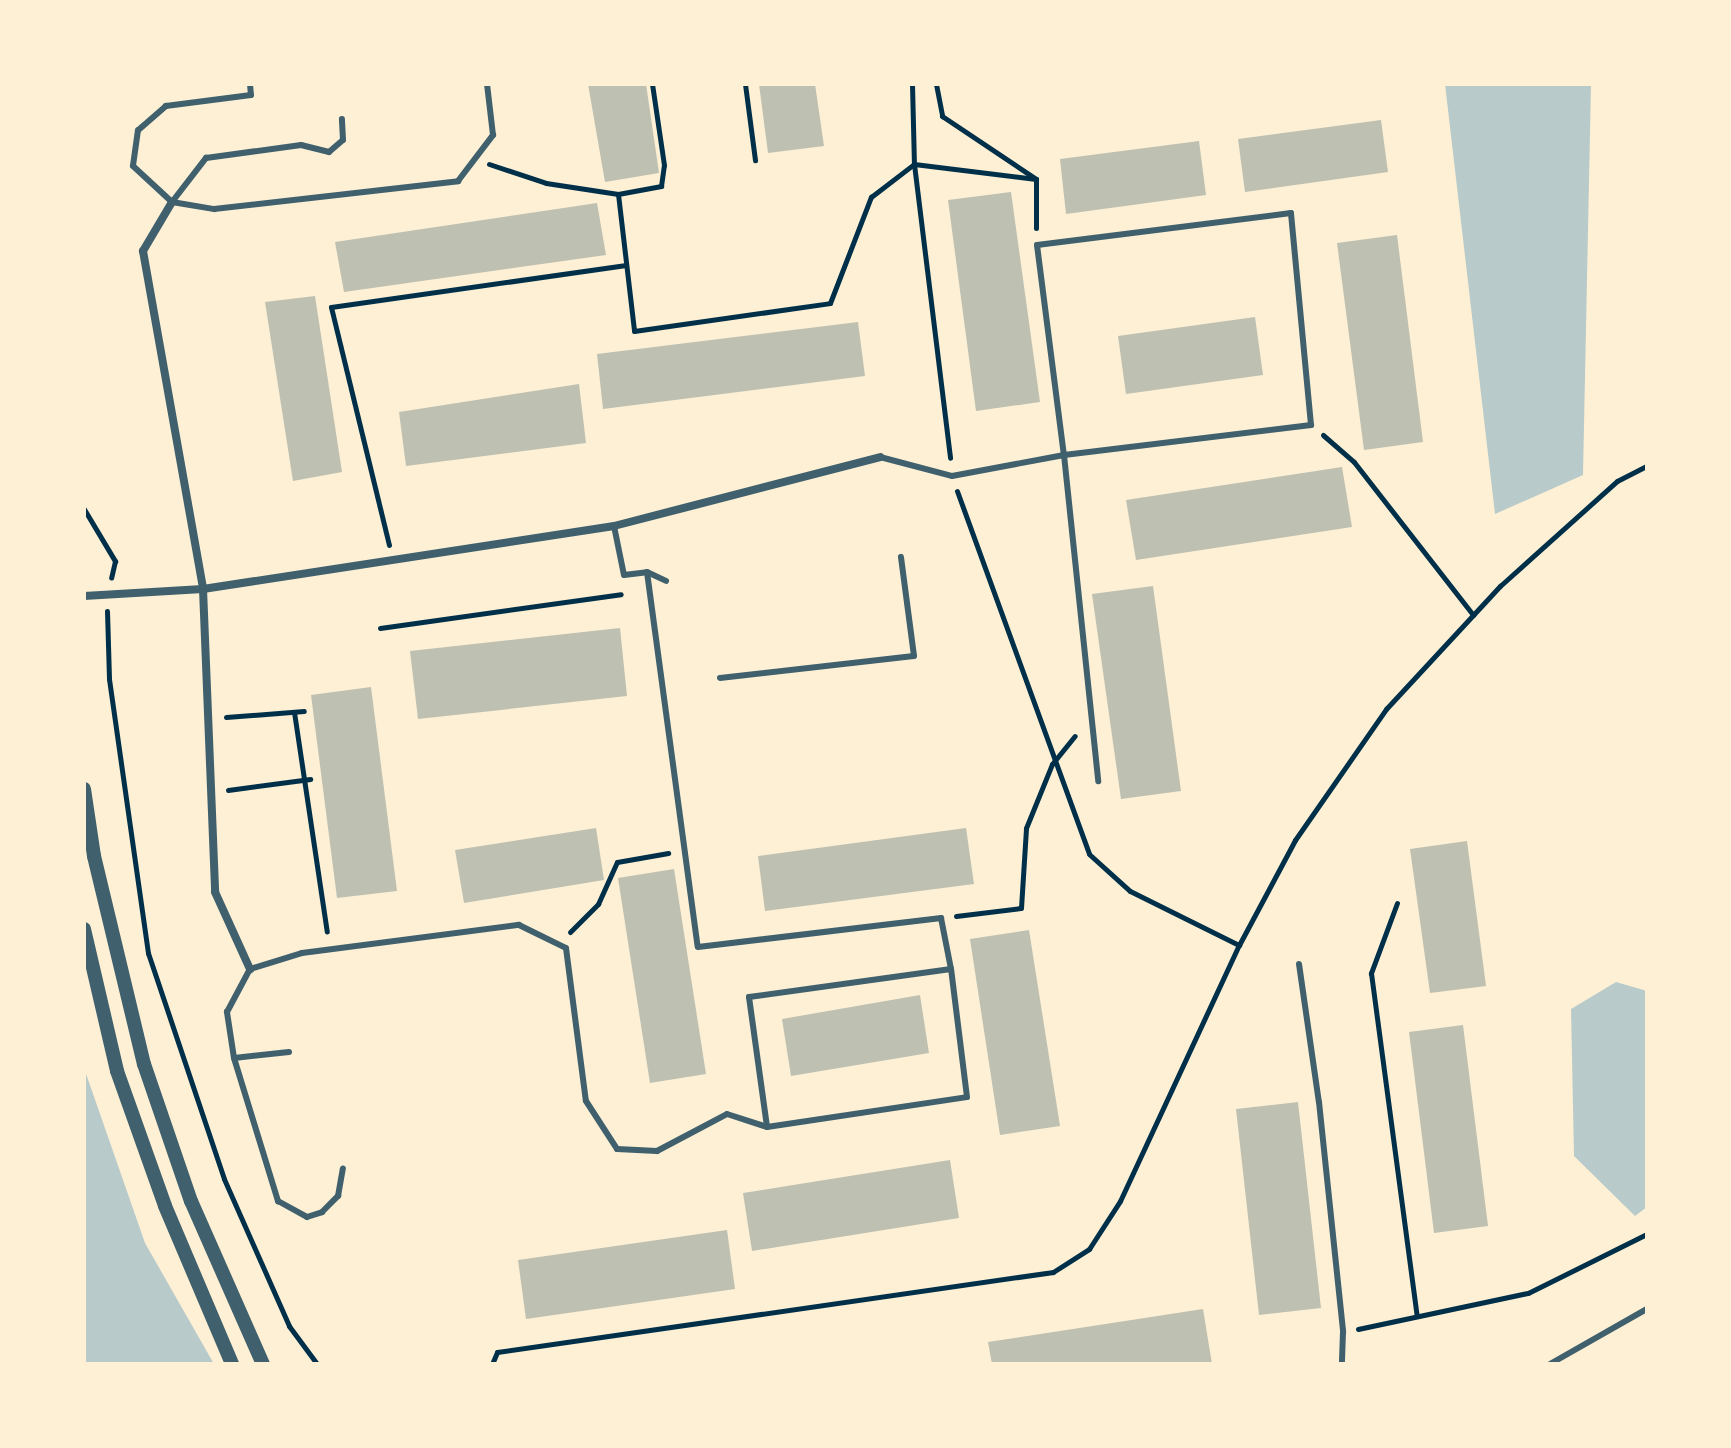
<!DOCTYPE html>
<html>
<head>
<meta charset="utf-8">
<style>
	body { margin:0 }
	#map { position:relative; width:1731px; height:1448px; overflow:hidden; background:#fdf0d5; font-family:"Nunito Sans",sans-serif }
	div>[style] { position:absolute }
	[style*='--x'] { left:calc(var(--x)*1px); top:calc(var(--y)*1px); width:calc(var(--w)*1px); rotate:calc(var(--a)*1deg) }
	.green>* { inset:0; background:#b9caca }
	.building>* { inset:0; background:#bec0b2 }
	.path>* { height:5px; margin:-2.5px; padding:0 2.5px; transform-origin:2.5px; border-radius:2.5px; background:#003049 }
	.service>* { height:6px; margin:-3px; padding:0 3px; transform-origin:3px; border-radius:3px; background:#3f606c }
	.minor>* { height:8px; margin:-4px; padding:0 4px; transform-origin:4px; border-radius:4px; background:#3f606c }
	.tertiary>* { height:14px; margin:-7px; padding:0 7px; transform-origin:7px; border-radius:7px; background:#3f606c }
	span { translate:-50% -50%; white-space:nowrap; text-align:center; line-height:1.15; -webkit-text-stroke:6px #fdf0d5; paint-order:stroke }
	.frame { position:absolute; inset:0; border:86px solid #fdf0d5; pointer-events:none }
</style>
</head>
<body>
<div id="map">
	<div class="green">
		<div style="clip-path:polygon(1445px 84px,1591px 84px,1583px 475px,1495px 514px)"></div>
		<div style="clip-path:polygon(1616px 982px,1647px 991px,1647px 1207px,1635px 1216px,1574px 1156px,1571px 1009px)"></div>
		<div style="clip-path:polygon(84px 1068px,145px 1243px,214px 1364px,84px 1364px)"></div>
	</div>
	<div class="building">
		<div style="clip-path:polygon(588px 84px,646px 84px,659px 173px,605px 182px)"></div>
		<div style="clip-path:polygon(759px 84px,815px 84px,824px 146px,768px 153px)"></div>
		<div style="clip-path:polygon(1381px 120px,1388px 172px,1245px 192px,1238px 139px)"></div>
		<div style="clip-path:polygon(1199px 141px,1206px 195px,1066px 214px,1060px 159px)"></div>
		<div style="clip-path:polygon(1011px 192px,1040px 402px,976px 411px,948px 200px)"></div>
		<div style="clip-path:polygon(597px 203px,606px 255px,344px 292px,335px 242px)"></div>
		<div style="clip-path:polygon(1397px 235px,1423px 442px,1364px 450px,1337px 243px)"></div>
		<div style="clip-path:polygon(315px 296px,342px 472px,293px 481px,265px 302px)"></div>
		<div style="clip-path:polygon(1255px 317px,1263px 375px,1126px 394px,1118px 336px)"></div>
		<div style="clip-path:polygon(858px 322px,865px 376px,603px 409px,597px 354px)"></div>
		<div style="clip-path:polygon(579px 384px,586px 443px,406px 466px,399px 412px)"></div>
		<div style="clip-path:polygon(1342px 467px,1352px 527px,1136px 560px,1126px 500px)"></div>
		<div style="clip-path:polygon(1153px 586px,1181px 791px,1121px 799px,1092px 594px)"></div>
		<div style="clip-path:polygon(620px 628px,627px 696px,418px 719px,410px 651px)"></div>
		<div style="clip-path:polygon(371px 687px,397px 891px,337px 898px,311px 695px)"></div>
		<div style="clip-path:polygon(596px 828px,604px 880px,464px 903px,455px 850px)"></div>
		<div style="clip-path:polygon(966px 828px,974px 884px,765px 911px,758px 856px)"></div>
		<div style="clip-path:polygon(1467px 841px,1486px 986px,1430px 993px,1410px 849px)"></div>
		<div style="clip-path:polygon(674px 869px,706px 1074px,650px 1083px,618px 878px)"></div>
		<div style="clip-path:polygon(1029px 930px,1060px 1126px,1000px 1135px,970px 939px)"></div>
		<div style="clip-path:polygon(920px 995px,929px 1053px,791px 1076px,782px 1019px)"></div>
		<div style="clip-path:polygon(1463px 1025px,1488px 1226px,1434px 1233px,1409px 1032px)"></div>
		<div style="clip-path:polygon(1298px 1102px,1321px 1308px,1259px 1315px,1236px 1109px)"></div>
		<div style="clip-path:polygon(950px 1160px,959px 1218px,752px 1251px,743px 1193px)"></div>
		<div style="clip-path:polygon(727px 1230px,735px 1289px,526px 1319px,518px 1260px)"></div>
		<div style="clip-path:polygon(1203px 1309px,1212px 1364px,992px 1364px,988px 1342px)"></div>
	</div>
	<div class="path">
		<div style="--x:745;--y:84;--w:77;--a:82.5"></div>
		<div style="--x:912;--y:84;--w:80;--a:88.6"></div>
		<div style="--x:914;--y:164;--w:296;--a:83"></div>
		<div style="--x:936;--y:84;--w:33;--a:79"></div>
		<div style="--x:942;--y:116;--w:113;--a:33.8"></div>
		<div style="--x:1036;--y:179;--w:49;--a:90"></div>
		<div style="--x:489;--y:164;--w:60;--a:18.4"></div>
		<div style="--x:546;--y:183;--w:73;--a:8.7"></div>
		<div style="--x:618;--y:194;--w:44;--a:-10.5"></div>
		<div style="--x:661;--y:186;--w:21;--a:-82"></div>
		<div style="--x:664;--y:165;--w:82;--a:-98.4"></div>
		<div style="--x:618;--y:194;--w:138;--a:83.3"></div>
		<div style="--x:634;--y:331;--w:198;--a:-8.1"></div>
		<div style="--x:830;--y:303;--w:114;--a:-68.9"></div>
		<div style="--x:871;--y:197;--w:54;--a:-37.5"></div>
		<div style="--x:914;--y:164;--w:123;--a:7"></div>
		<div style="--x:1323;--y:435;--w:41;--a:41.1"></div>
		<div style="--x:1354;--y:462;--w:194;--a:52.1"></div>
		<div style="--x:957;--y:491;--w:386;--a:70"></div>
		<div style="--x:1089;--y:854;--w:55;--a:42.1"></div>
		<div style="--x:1130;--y:891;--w:122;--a:26.4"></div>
		<div style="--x:84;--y:509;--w:61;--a:59.2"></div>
		<div style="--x:115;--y:561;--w:17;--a:103"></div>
		<div style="--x:389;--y:545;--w:245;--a:-103.7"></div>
		<div style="--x:331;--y:307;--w:298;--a:-8.1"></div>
		<div style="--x:107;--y:611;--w:68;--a:88.3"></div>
		<div style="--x:109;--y:679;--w:277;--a:81.9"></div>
		<div style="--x:148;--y:953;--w:238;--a:71.4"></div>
		<div style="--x:224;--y:1179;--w:161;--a:66.1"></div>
		<div style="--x:289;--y:1326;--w:47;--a:53.6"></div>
		<div style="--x:380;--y:628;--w:243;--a:-8"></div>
		<div style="--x:294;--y:712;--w:222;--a:81.5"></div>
		<div style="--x:226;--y:717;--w:78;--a:-4.4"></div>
		<div style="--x:228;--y:790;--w:83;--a:-7.6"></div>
		<div style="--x:1397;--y:903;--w:75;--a:110.4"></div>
		<div style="--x:1371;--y:973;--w:346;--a:82.4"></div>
		<div style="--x:956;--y:916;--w:65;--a:-7"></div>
		<div style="--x:1021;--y:908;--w:80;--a:-86.4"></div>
		<div style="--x:1026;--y:828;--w:69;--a:-67.9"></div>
		<div style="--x:1052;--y:764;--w:36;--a:-51"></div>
		<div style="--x:570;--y:932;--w:40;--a:-45"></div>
		<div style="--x:598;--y:904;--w:46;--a:-65.7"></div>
		<div style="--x:617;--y:862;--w:52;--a:-10"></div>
		<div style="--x:1358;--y:1329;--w:174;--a:-12"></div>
		<div style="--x:1528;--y:1293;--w:133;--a:-26.4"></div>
		<div style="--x:492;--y:1364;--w:13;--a:-67"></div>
		<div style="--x:497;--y:1352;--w:562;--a:-8.19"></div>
		<div style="--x:1053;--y:1272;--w:43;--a:-32.6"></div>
		<div style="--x:1089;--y:1249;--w:57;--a:-57.1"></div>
		<div style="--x:1120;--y:1201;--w:282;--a:-65.1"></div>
		<div style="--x:1239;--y:945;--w:119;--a:-61.9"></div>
		<div style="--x:1295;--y:840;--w:160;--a:-55.2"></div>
		<div style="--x:1386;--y:709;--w:168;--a:-47.2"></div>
		<div style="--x:1500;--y:586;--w:157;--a:-41.9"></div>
		<div style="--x:1617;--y:481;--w:34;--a:-27"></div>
	</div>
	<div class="service">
		<div style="--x:250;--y:84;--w:11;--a:85"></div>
		<div style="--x:251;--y:95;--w:86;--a:172.6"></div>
		<div style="--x:166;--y:106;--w:37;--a:139"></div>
		<div style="--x:138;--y:130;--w:36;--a:98"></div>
		<div style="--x:133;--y:166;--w:53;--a:42.7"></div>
		<div style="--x:172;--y:202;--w:56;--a:-52.3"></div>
		<div style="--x:206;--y:158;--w:96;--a:-7.8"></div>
		<div style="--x:301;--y:145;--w:29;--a:14"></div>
		<div style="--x:329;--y:152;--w:18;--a:-41"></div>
		<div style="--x:343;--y:140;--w:21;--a:-93"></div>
		<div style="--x:172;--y:202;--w:43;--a:9.5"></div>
		<div style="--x:214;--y:209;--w:246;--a:-6.5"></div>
		<div style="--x:458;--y:181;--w:58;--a:-52.7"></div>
		<div style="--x:493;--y:135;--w:51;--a:-96.7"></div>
		<div style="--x:880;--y:457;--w:74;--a:14.8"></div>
		<div style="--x:952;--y:476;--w:114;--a:-10.6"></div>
		<div style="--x:1064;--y:455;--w:249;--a:-6.9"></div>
		<div style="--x:1311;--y:425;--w:213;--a:-95.4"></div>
		<div style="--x:1291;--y:213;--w:256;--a:172.8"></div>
		<div style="--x:1037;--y:245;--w:212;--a:82.7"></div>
		<div style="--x:1064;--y:455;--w:328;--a:84"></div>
		<div style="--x:614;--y:526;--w:50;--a:78.5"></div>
		<div style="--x:624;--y:575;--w:23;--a:-7"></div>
		<div style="--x:647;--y:572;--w:378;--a:82.3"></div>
		<div style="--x:698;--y:947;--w:245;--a:-6.8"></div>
		<div style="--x:941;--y:918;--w:52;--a:78.9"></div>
		<div style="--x:647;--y:572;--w:21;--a:25"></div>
		<div style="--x:720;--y:678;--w:195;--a:-6.5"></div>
		<div style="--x:914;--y:656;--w:100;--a:-97.5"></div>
		<div style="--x:1299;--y:964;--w:139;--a:81.8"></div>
		<div style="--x:1319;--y:1102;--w:231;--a:84"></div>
		<div style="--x:1343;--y:1332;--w:32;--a:92"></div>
		<div style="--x:289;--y:1052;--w:55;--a:173.8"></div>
		<div style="--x:234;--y:1058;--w:47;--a:-98.7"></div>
		<div style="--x:227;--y:1012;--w:49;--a:-61.9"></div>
		<div style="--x:250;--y:969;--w:54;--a:-17.1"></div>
		<div style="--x:302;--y:953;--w:219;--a:-7.4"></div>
		<div style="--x:519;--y:925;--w:52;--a:26.1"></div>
		<div style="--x:566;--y:948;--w:154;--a:82.6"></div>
		<div style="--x:586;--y:1101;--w:57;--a:57.1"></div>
		<div style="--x:617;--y:1149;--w:40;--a:2.9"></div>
		<div style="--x:657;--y:1151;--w:79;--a:-27.9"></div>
		<div style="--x:727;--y:1114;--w:42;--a:18"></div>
		<div style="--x:767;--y:1127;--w:202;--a:-8.5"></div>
		<div style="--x:967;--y:1097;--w:129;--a:-97.1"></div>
		<div style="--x:951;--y:969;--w:204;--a:172.1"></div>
		<div style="--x:749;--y:997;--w:131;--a:82.1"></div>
		<div style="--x:234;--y:1058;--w:150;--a:72.9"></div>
		<div style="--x:278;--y:1201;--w:33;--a:29"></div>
		<div style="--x:307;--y:1217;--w:16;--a:-18"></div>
		<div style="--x:322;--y:1212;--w:23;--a:-45"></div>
		<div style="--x:338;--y:1196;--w:28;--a:-80"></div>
		<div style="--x:1550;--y:1364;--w:112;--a:-29.6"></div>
	</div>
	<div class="minor">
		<div style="--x:172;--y:202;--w:57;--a:120.6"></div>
		<div style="--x:143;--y:251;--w:343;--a:79.9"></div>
		<div style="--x:203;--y:589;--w:303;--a:87.7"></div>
		<div style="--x:215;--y:892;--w:85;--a:65.6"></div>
		<div style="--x:84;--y:596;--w:119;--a:-3.4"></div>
		<div style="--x:203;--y:589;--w:416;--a:-8.7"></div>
		<div style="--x:614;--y:526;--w:275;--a:-14.5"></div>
	</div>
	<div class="tertiary">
		<div style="--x:84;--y:789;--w:68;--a:81.5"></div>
		<div style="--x:94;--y:856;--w:214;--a:76.5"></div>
		<div style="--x:144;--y:1064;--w:145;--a:71.1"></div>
		<div style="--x:191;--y:1201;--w:178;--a:66.2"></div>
		<div style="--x:84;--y:929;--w:146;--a:76.9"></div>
		<div style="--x:117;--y:1071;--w:143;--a:70.4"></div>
		<div style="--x:165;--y:1206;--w:172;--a:67"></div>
	</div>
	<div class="frame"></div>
</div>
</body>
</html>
